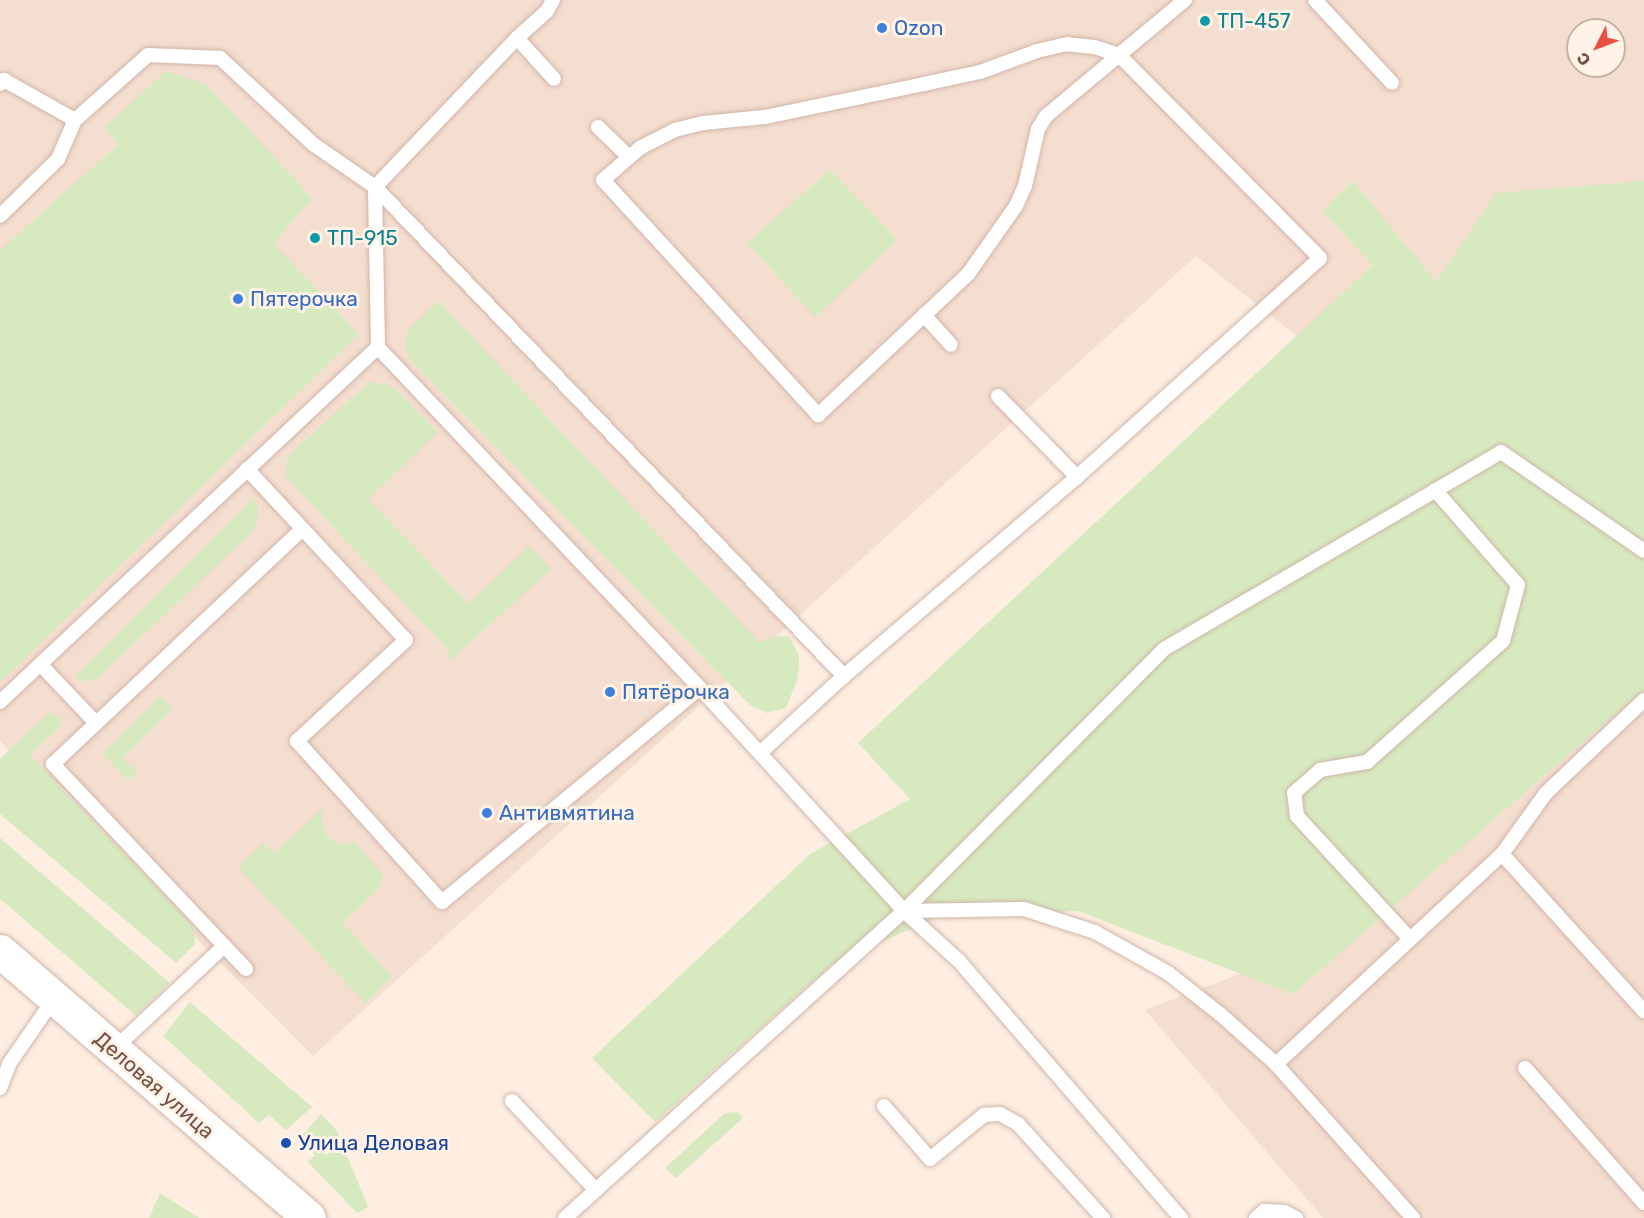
<!DOCTYPE html>
<html>
<head>
<meta charset="utf-8">
<style>
	body { margin:0 }
	#map { position:relative; width:1644px; height:1218px; overflow:hidden; background:#fdeee1; font-family:Rubik,sans-serif }
	div>[style] { position:absolute }
	[style*='--x'] { left:calc(var(--x)*1px); top:calc(var(--y)*1px); width:calc(var(--w)*1px); rotate:calc(var(--a)*1deg) }
	.residential>* { inset:0; background:#f4decf }
	.green>* { inset:0; background:#d7eabf }
	.roads { filter:drop-shadow(0 0 2px #d0b6aa) drop-shadow(0 0 2px #d0b6aa) }
	.service>* { height:14px; margin:-7px; padding:0 7px; transform-origin:7px; border-radius:7px; background:#fff }
	.tertiary>* { height:33px; margin:-16.5px; padding:0 16.5px; transform-origin:16.5px; border-radius:16.5px; background:#fff }
	.dots>* { width:16px; height:16px; translate:-50% -50%; box-sizing:border-box; border:3px solid #fff2e7; border-radius:50% }
	span { translate:-50% -50%; white-space:nowrap; text-align:center; line-height:1.15; -webkit-text-stroke:6px #fff2e7; paint-order:stroke }
	.culture-label { font-size:21px; color:#0d838f }
	.left { translate:0 -50%; text-align:left }
	.shop-label { font-size:21px; color:#366cbe }
	.street-label { font-size:21px; color:#745147 }
	.transit-label { font-size:21px; color:#164399 }
	.north { position:absolute; left:1566px; top:18px; width:60px; height:60px; box-sizing:border-box; background:#fff2e7; border:2px solid #c7b2a7; border-radius:50%; rotate:228deg; font-size:16px; font-weight:700; line-height:24px; text-align:center; color:#745147 }
	.north::after { content:''; display:block; margin:auto; width:21px; height:27px; background:#ea5042; clip-path:polygon(50% 0,100% 100%,50% 72%,0 100%) }
</style>
</head>
<body>
<div id="map">
	<div class="residential">
		<div style="clip-path:polygon(evenodd,0 0,1644px 0,1644px 366px,1483px 484px,1196px 256px,313px 1056px,0 741px,0 0,1578px 30px,1614px 30px,1614px 66px,1578px 66px,1578px 30px)"></div>
		<div style="clip-path:polygon(1644px 560px,1644px 1218px,1323px 1218px,1145px 1010px,1240px 974px,954px 671px)"></div>
	</div>
	<div class="green">
		<div style="clip-path:polygon(166px 71px,207px 85px,313px 199px,273px 243px,359px 334px,0 682px,0 250px,118px 145px,105px 127px)"></div>
		<div style="clip-path:polygon(830px 170px,898px 240px,815px 317px,747px 243px)"></div>
		<div style="clip-path:polygon(1353px 181px,1436px 282px,1496px 193px,1644px 181px,1644px 689px,1293px 994px,1078px 911px,945px 914px,833px 963px,655px 1122px,592px 1058px,810px 854px,910px 799px,858px 743px,1373px 265px,1322px 211px)"></div>
		<div style="clip-path:polygon(438px 301px,760px 643px,777px 636px,789px 636px,799px 655px,799px 667px,797px 680px,786px 708px,767px 713px,750px 705px,412px 362px,405px 347px,407px 331px)"></div>
		<div style="clip-path:polygon(370px 382px,392px 386px,438px 432px,368px 499px,469px 604px,529px 546px,551px 569px,451px 660px,446px 655px,449px 651px,286px 477px,286px 461px,291px 453px)"></div>
		<div style="clip-path:polygon(254px 498px,259px 513px,254px 530px,98px 678px,83px 682px,75px 676px)"></div>
		<div style="clip-path:polygon(161px 696px,173px 709px,123px 758px,137px 772px,128px 780px,103px 754px)"></div>
		<div style="clip-path:polygon(50px 712px,62px 720px,60px 727px,30px 755px,194px 927px,195px 944px,176px 963px,0 814px,0 759px)"></div>
		<div style="clip-path:polygon(323px 808px,321px 823px,327px 837px,340px 844px,355px 843px,383px 874px,382px 882px,378px 889px,343px 923px,393px 977px,365px 1003px,238px 867px,263px 843px,274px 854px)"></div>
		<div style="clip-path:polygon(0 838px,170px 983px,136px 1016px,0 899px)"></div>
		<div style="clip-path:polygon(190px 1002px,312px 1107px,286px 1130px,269px 1115px,259px 1123px,163px 1036px)"></div>
		<div style="clip-path:polygon(737px 1112px,743px 1118px,676px 1178px,665px 1168px,725px 1113px)"></div>
		<div style="clip-path:polygon(321px 1114px,337px 1131px,368px 1207px,357px 1213px,308px 1162px,315px 1155px,299px 1139px)"></div>
		<div style="clip-path:polygon(160px 1193px,199px 1218px,149px 1218px)"></div>
	</div>
	<div class="roads">
		<div class="service">
			<div style="--x:553;--y:0;--w:13;--a:119"></div>
			<div style="--x:547;--y:11;--w:40;--a:138"></div>
			<div style="--x:517;--y:38;--w:206;--a:133.6"></div>
			<div style="--x:375;--y:187;--w:678;--a:46.2"></div>
			<div style="--x:1315;--y:0;--w:113;--a:47.1"></div>
			<div style="--x:517;--y:38;--w:55;--a:47.9"></div>
			<div style="--x:0;--y:84;--w:6;--a:-45"></div>
			<div style="--x:4;--y:80;--w:81;--a:29.4"></div>
			<div style="--x:75;--y:120;--w:43;--a:113.6"></div>
			<div style="--x:58;--y:159;--w:81;--a:135.5"></div>
			<div style="--x:598;--y:127;--w:43;--a:44.1"></div>
			<div style="--x:924;--y:315;--w:40;--a:48"></div>
			<div style="--x:998;--y:396;--w:113;--a:45.7"></div>
			<div style="--x:247;--y:469;--w:233;--a:47.1"></div>
			<div style="--x:406;--y:640;--w:149;--a:137.2"></div>
			<div style="--x:297;--y:741;--w:217;--a:48"></div>
			<div style="--x:442;--y:902;--w:335;--a:-39.7"></div>
			<div style="--x:700;--y:688;--w:469;--a:-133.4"></div>
			<div style="--x:40;--y:664;--w:81;--a:46.5"></div>
			<div style="--x:700;--y:688;--w:302;--a:47.5"></div>
			<div style="--x:904;--y:911;--w:369;--a:-45.2"></div>
			<div style="--x:1164;--y:649;--w:390;--a:-30.3"></div>
			<div style="--x:1501;--y:452;--w:174;--a:34.7"></div>
			<div style="--x:0;--y:702;--w:519;--a:-43.2"></div>
			<div style="--x:378;--y:347;--w:160;--a:-91.1"></div>
			<div style="--x:375;--y:187;--w:75;--a:-145.3"></div>
			<div style="--x:313;--y:144;--w:127;--a:-137.2"></div>
			<div style="--x:220;--y:58;--w:72;--a:-177.6"></div>
			<div style="--x:148;--y:55;--w:98;--a:138.3"></div>
			<div style="--x:761;--y:752;--w:113;--a:-42.5"></div>
			<div style="--x:844;--y:676;--w:306;--a:-40.5"></div>
			<div style="--x:1077;--y:477;--w:327;--a:-42"></div>
			<div style="--x:1320;--y:258;--w:286;--a:-134.7"></div>
			<div style="--x:1119;--y:55;--w:26;--a:-162"></div>
			<div style="--x:1094;--y:47;--w:27;--a:-174"></div>
			<div style="--x:1067;--y:44;--w:31;--a:167"></div>
			<div style="--x:1037;--y:51;--w:61;--a:159.8"></div>
			<div style="--x:980;--y:72;--w:57;--a:167.9"></div>
			<div style="--x:924;--y:84;--w:163;--a:168.3"></div>
			<div style="--x:764;--y:117;--w:61;--a:174.4"></div>
			<div style="--x:703;--y:123;--w:29;--a:166"></div>
			<div style="--x:675;--y:130;--w:38;--a:153"></div>
			<div style="--x:641;--y:147;--w:50;--a:139"></div>
			<div style="--x:603;--y:180;--w:319;--a:47.5"></div>
			<div style="--x:818;--y:415;--w:206;--a:-43.2"></div>
			<div style="--x:968;--y:274;--w:83;--a:-54.8"></div>
			<div style="--x:1016;--y:206;--w:22;--a:-66"></div>
			<div style="--x:1025;--y:186;--w:58;--a:-77.2"></div>
			<div style="--x:1038;--y:129;--w:15;--a:-58"></div>
			<div style="--x:1046;--y:116;--w:95;--a:-39.9"></div>
			<div style="--x:1119;--y:55;--w:86;--a:-39.8"></div>
			<div style="--x:1502;--y:854;--w:212;--a:47.9"></div>
			<div style="--x:904;--y:911;--w:120;--a:-1"></div>
			<div style="--x:1024;--y:909;--w:75;--a:17.9"></div>
			<div style="--x:1095;--y:932;--w:84;--a:29.3"></div>
			<div style="--x:1168;--y:973;--w:66;--a:38.3"></div>
			<div style="--x:1220;--y:1014;--w:75;--a:41.8"></div>
			<div style="--x:1410;--y:939;--w:167;--a:-132.6"></div>
			<div style="--x:1297;--y:816;--w:23;--a:-97"></div>
			<div style="--x:1294;--y:793;--w:35;--a:-41"></div>
			<div style="--x:1320;--y:770;--w:48;--a:-9.7"></div>
			<div style="--x:1367;--y:762;--w:182;--a:-41.7"></div>
			<div style="--x:1503;--y:641;--w:58;--a:-75"></div>
			<div style="--x:1518;--y:585;--w:126;--a:-131.1"></div>
			<div style="--x:246;--y:969;--w:282;--a:-133.3"></div>
			<div style="--x:53;--y:764;--w:342;--a:-43.3"></div>
			<div style="--x:114;--y:1049;--w:151;--a:-43.1"></div>
			<div style="--x:1525;--y:1068;--w:180;--a:48.6"></div>
			<div style="--x:0;--y:1088;--w:26;--a:-69"></div>
			<div style="--x:9;--y:1064;--w:79;--a:-55.3"></div>
			<div style="--x:512;--y:1101;--w:122;--a:46.7"></div>
			<div style="--x:884;--y:1106;--w:70;--a:49"></div>
			<div style="--x:930;--y:1159;--w:70;--a:-39.2"></div>
			<div style="--x:984;--y:1115;--w:16;--a:-4"></div>
			<div style="--x:1000;--y:1114;--w:21;--a:29"></div>
			<div style="--x:1018;--y:1124;--w:127;--a:47.9"></div>
			<div style="--x:565;--y:1218;--w:457;--a:-42.2"></div>
			<div style="--x:904;--y:911;--w:74;--a:42.3"></div>
			<div style="--x:959;--y:961;--w:340;--a:49.2"></div>
			<div style="--x:1256;--y:1218;--w:11;--a:-41"></div>
			<div style="--x:1264;--y:1211;--w:21;--a:3"></div>
			<div style="--x:1285;--y:1212;--w:13;--a:29"></div>
			<div style="--x:1413;--y:1218;--w:206;--a:-131.7"></div>
			<div style="--x:1276;--y:1064;--w:309;--a:-42.9"></div>
			<div style="--x:1502;--y:854;--w:75;--a:-54.2"></div>
			<div style="--x:1546;--y:793;--w:135;--a:-43.5"></div>
		</div>
		<div class="tertiary">
			<div style="--x:0;--y:951;--w:408;--a:40.8"></div>
		</div>
	</div>
	<div class="dots">
		<div style="left:1205px;top:21px;background:#0f9aa8"></div>
		<div style="left:882px;top:28px;background:#3f7fe0"></div>
		<div style="left:315px;top:238px;background:#0f9aa8"></div>
		<div style="left:238px;top:299px;background:#3f7fe0"></div>
		<div style="left:610px;top:692px;background:#3f7fe0"></div>
		<div style="left:487px;top:813px;background:#3f7fe0"></div>
		<div style="left:286px;top:1143px;background:#1a4fb4"></div>
	</div>
	<div class="culture-label">
		<span class="left" style="left:1217px;top:21px">ТП-457</span>
		<span class="left" style="left:327px;top:238px">ТП-915</span>
	</div>
	<div class="shop-label">
		<span class="left" style="left:894px;top:28px">Ozon</span>
		<span class="left" style="left:250px;top:299px">Пятерочка</span>
		<span class="left" style="left:622px;top:692px">Пятёрочка</span>
		<span class="left" style="left:499px;top:813px">Антивмятина</span>
	</div>
	<div class="street-label">
		<span style="left:154px;top:1085px;rotate:41deg">Деловая улица</span>
	</div>
	<div class="transit-label">
		<span class="left" style="left:298px;top:1143px">Улица Деловая</span>
	</div>
	<div class="north">С</div>
</div>
</body>
</html>
